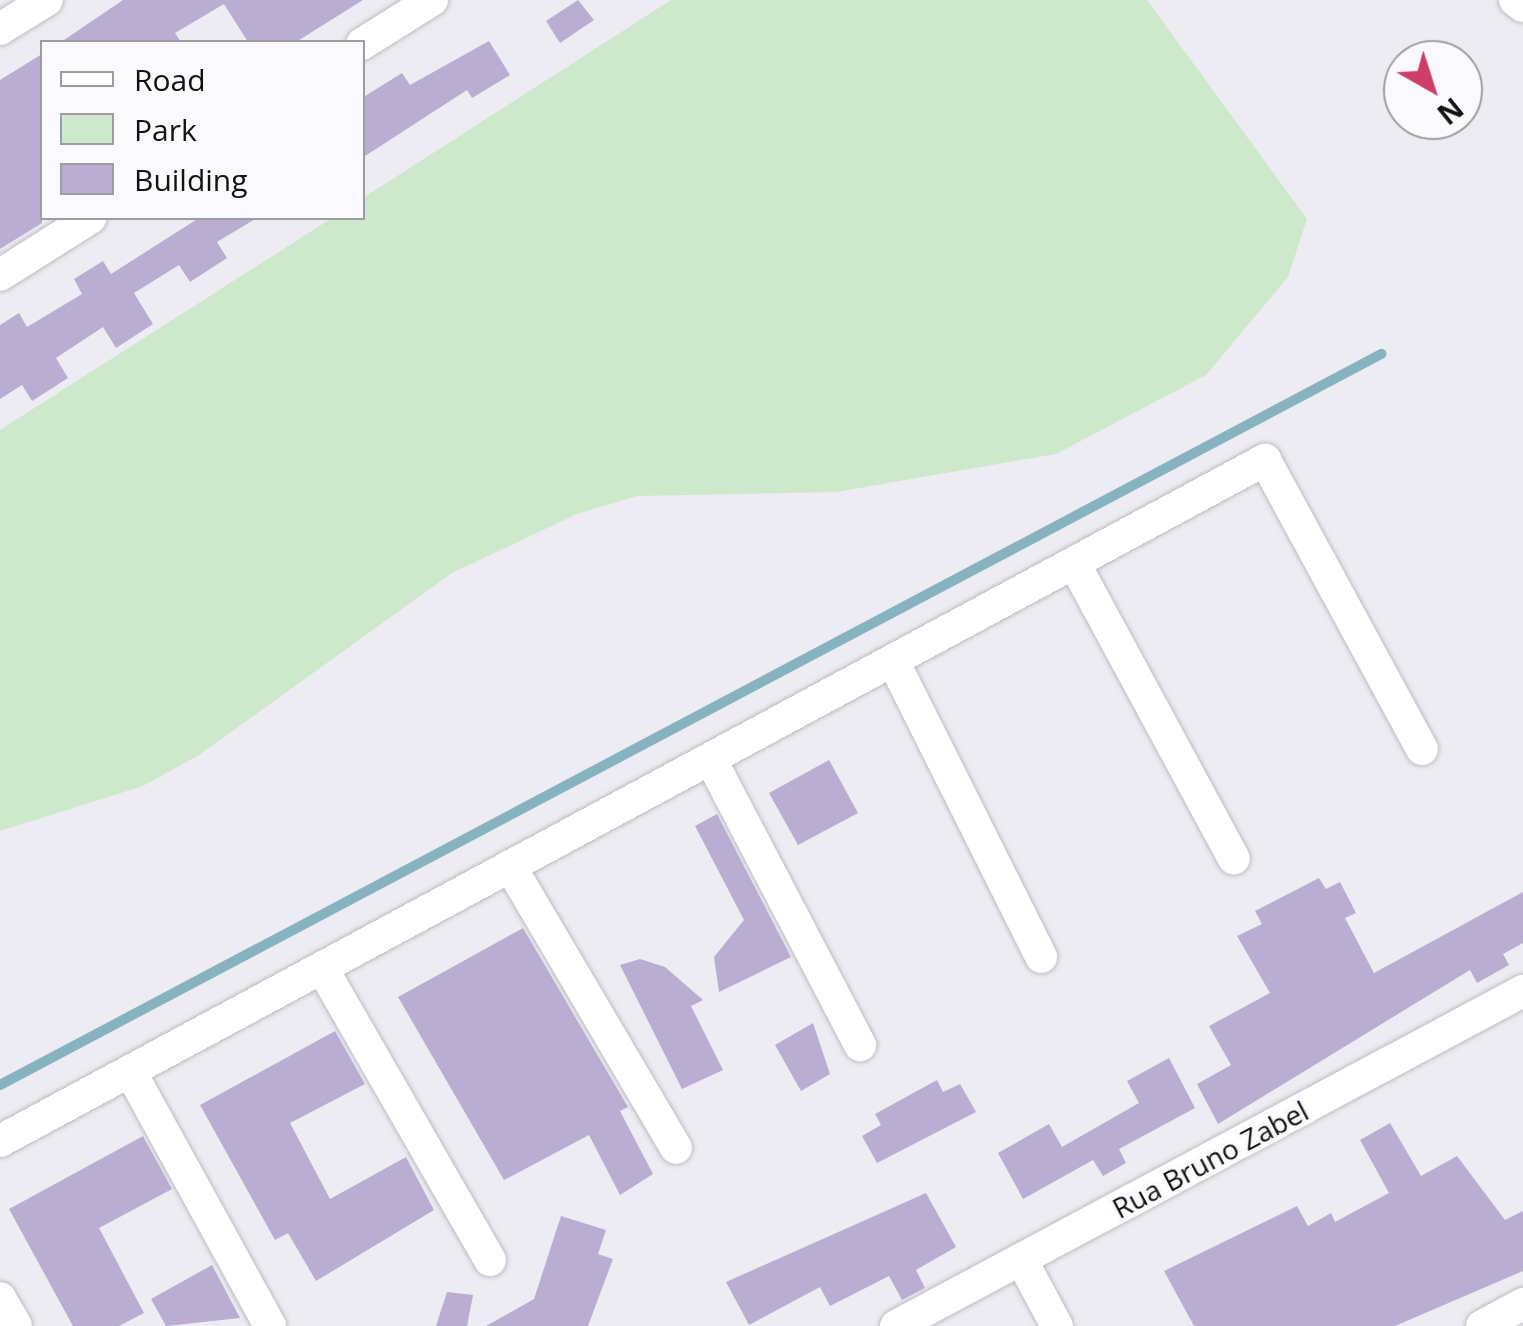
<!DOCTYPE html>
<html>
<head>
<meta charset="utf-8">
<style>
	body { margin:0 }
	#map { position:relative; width:1523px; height:1326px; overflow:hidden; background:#edecf2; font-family:"Open Sans",sans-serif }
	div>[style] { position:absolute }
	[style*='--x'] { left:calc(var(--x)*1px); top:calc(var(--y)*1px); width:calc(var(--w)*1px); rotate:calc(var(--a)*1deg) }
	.green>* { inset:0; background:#cee8cc }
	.stream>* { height:10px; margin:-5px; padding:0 5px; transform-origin:5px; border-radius:5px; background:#86b3bf }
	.building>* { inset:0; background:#b9aed1 }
	.roads { filter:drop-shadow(0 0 2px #bdbcc3) drop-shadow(0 0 2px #bdbcc3) }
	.minor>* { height:32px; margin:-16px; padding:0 16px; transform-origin:16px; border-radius:16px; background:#fff }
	span { translate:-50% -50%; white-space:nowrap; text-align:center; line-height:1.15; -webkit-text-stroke:9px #faf9ff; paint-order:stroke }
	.street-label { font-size:28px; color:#121114 }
	.legend { position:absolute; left:40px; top:40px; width:325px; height:180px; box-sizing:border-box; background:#faf9ff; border:2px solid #9d9ca1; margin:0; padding:12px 18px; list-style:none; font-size:30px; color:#121114 }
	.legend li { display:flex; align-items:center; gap:20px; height:50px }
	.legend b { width:50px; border:2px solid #9d9ca1 }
	.north { position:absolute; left:1383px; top:40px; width:100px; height:100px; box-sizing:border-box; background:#faf9ff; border:2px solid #9d9ca1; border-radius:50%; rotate:141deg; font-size:28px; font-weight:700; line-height:40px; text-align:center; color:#121114 }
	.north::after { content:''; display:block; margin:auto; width:35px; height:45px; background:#ce3f66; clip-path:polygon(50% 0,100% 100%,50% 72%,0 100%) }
</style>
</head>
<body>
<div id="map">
	<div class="green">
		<div style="clip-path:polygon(671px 0,1147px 0,1307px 219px,1288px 277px,1206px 375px,1056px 454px,836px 492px,637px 496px,577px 514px,452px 573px,199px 755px,143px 786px,0 831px,0 430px,332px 218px,362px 218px,363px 198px)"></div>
	</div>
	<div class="stream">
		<div style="--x:0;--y:1085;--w:1563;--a:-27.89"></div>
	</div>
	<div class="building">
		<div style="clip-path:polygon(123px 0,363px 0,296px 42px,248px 42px,224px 4px,175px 33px,181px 42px,61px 42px)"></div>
		<div style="clip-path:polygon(578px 0,594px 20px,560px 43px,546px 21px)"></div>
		<div style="clip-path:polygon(489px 41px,510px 75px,472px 98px,467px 90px,362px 158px,362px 98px,402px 73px,410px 85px)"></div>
		<div style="clip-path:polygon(42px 54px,42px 223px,0 249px,0 80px)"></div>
		<div style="clip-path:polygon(199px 218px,257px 218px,217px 242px,227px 258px,190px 282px,179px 265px,134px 293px,153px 324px,116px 348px,103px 327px,56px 358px,68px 378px,32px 401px,22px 385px,0 399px,0 325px,19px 313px,27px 327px,82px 294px,74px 279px,103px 261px,111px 274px)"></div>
		<div style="clip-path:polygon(829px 760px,858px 813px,798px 845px,769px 793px)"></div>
		<div style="clip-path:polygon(717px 814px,791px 957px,719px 992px,714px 957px,744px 920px,695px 826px)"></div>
		<div style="clip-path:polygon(1319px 878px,1326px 889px,1340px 882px,1356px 913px,1345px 918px,1374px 973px,1523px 892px,1523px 943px,1503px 954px,1509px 965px,1477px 983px,1470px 970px,1218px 1124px,1197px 1084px,1231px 1065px,1209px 1026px,1270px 993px,1237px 936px,1262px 924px,1255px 911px)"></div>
		<div style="clip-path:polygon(523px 928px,628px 1107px,620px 1111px,653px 1174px,620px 1195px,589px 1135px,504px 1180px,398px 997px)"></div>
		<div style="clip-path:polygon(640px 959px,665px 967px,703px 1000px,691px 1006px,723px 1070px,682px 1089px,620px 965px)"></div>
		<div style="clip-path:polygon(813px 1023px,830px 1074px,801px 1091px,775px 1045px)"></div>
		<div style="clip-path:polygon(335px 1031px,365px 1084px,290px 1123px,330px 1199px,406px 1157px,434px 1210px,316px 1281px,288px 1233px,275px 1240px,200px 1105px)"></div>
		<div style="clip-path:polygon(1169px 1058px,1195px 1108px,1119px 1149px,1126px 1163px,1103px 1176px,1093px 1160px,1023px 1199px,998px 1153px,1049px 1124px,1062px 1147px,1139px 1103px,1127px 1081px)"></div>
		<div style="clip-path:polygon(937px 1080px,943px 1092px,960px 1084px,976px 1112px,877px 1163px,862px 1136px,881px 1125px,875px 1114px)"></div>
		<div style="clip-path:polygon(1390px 1123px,1421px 1176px,1457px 1156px,1505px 1220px,1523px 1211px,1523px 1271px,1395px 1326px,1194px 1326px,1164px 1271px,1297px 1206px,1308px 1226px,1331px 1213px,1335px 1222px,1389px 1193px,1360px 1140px)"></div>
		<div style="clip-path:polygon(143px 1136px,172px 1189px,99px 1228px,144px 1313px,119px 1326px,73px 1326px,9px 1209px)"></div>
		<div style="clip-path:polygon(926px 1193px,956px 1247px,916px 1270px,925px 1288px,902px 1300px,889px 1276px,830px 1306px,820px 1287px,749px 1325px,726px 1282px)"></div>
		<div style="clip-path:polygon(561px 1216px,606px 1230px,598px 1254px,613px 1259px,588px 1326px,486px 1326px,534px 1299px)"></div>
		<div style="clip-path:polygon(212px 1265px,240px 1318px,166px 1326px,151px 1299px)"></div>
		<div style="clip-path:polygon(447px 1292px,473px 1295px,467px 1326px,436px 1326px)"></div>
	</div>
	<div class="roads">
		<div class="minor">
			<div style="--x:1515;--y:0;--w:10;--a:37"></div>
			<div style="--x:0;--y:29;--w:55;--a:-31.7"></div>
			<div style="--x:362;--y:44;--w:83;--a:-32.2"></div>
			<div style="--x:0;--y:275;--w:107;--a:-32.3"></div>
			<div style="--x:1074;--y:563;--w:336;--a:61.6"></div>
			<div style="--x:893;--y:661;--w:331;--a:63.4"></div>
			<div style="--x:711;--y:760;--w:322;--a:62.4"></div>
			<div style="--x:510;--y:866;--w:327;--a:59.5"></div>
			<div style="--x:322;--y:968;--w:337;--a:60.1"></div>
			<div style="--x:130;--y:1071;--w:291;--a:61.2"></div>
			<div style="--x:0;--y:1141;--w:1437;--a:-28.3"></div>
			<div style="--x:1265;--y:460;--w:329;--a:61.5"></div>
			<div style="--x:1021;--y:1259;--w:76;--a:61.8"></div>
			<div style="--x:0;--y:1298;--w:32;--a:60"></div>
			<div style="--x:896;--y:1326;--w:711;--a:-28.12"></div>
			<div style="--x:1482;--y:1326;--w:47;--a:-28.2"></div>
		</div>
	</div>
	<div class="street-label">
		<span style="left:1210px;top:1159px;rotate:-28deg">Rua Bruno Zabel</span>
	</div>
	<ul class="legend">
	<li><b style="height:12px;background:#fff"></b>Road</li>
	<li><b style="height:28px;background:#cee8cc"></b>Park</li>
	<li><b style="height:28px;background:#b9aed1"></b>Building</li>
	</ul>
	<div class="north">N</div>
</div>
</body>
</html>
